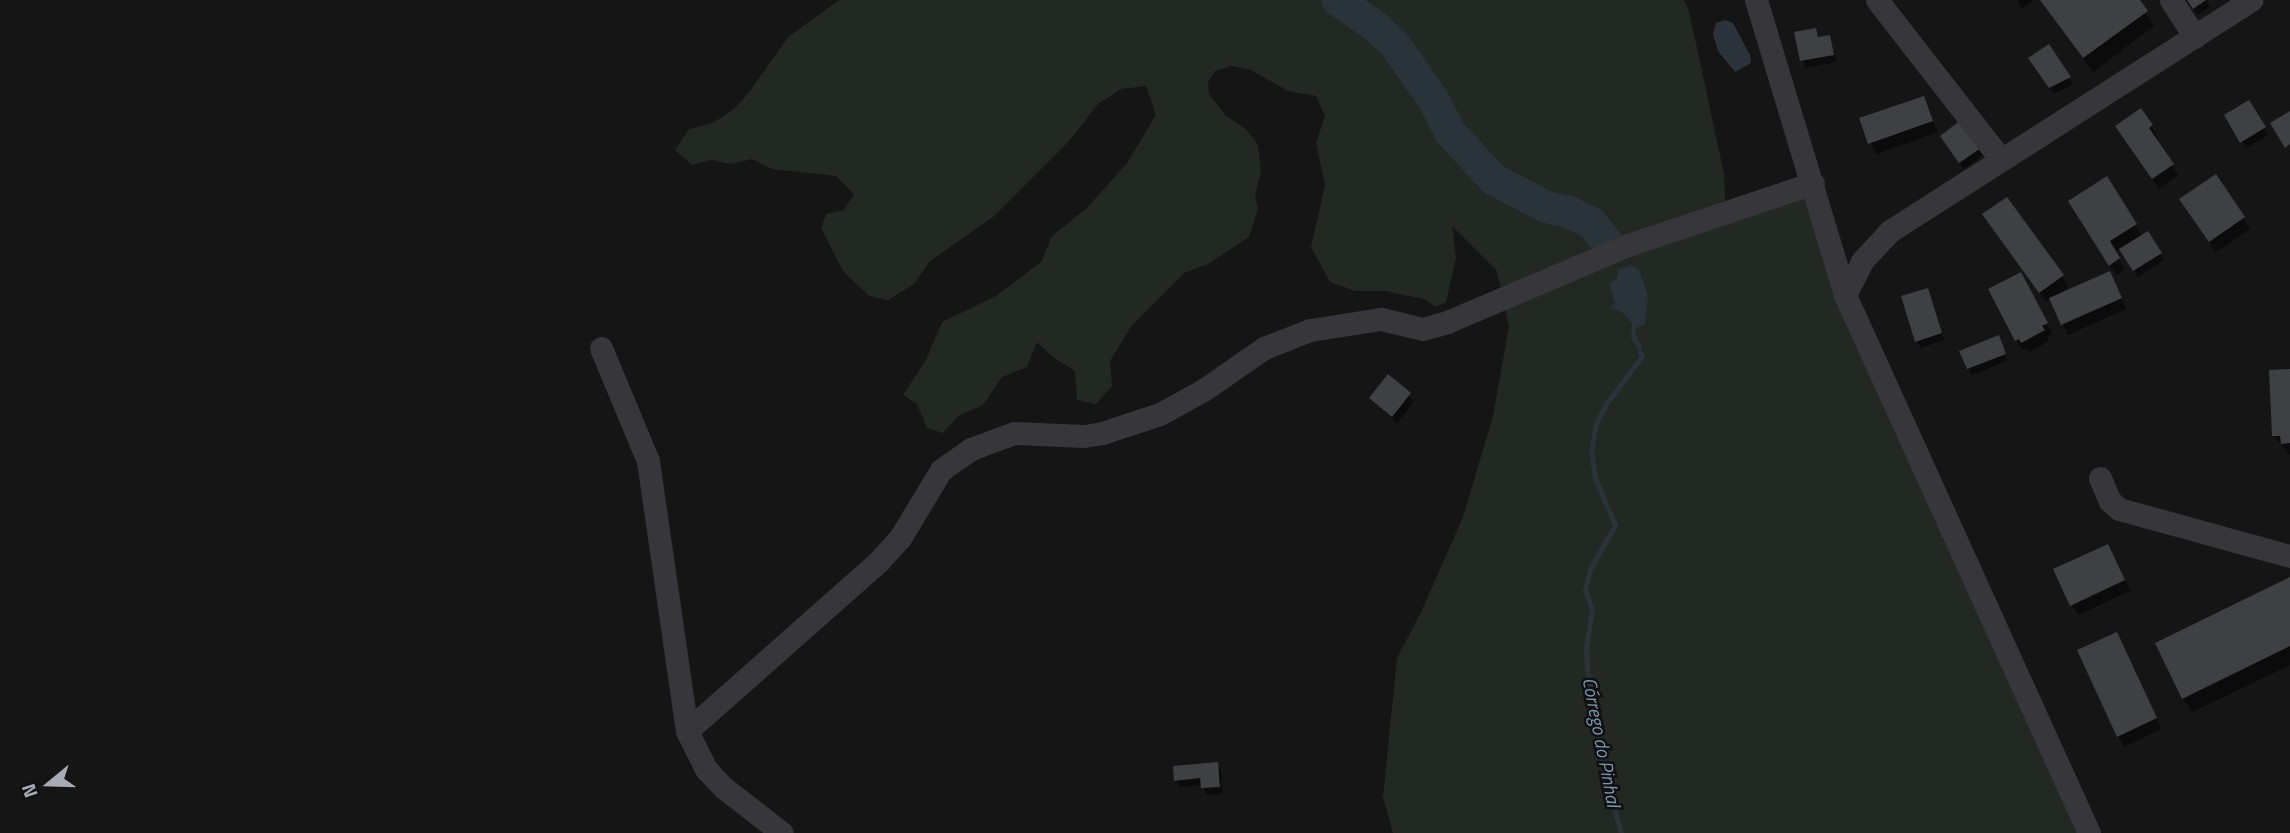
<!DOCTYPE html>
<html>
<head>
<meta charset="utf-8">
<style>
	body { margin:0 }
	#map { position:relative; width:2290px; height:833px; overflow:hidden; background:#151516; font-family:"Titillium Web",sans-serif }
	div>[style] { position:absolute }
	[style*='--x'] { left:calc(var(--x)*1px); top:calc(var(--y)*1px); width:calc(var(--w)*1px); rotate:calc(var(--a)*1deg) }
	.green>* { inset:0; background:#212922 }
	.water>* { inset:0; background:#2b333a }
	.shadow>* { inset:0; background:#0007 }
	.stream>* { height:5px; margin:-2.5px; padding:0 2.5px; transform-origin:2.5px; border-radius:2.5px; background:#2b333a }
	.river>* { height:32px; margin:-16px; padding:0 16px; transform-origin:16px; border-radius:16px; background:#2b333a }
	.building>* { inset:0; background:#3f4043 }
	.minor>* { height:23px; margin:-11.5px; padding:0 11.5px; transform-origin:11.5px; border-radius:11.5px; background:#36363b }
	span { translate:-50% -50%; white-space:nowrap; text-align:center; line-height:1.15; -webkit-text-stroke:5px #101011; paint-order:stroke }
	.water-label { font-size:19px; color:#7d98b1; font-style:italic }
	.north { position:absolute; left:14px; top:749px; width:70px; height:70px; -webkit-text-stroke:5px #101011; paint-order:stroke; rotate:251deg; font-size:19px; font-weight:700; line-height:28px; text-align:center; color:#a6abb6 }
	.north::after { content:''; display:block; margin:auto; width:24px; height:32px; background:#a6abb6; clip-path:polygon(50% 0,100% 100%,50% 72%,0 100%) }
</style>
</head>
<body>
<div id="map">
	<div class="green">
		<div style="clip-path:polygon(839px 0,1684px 0,1689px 11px,1724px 174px,1726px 216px,1818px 185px,1846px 285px,2095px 833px,1393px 833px,1383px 797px,1397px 658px,1421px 612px,1463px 517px,1493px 416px,1509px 326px,1497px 271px,1452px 226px,1456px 258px,1446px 302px,1436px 307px,1424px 299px,1385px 291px,1355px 291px,1330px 282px,1311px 247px,1325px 185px,1316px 143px,1325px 116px,1316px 96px,1288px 91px,1251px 70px,1231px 66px,1215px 71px,1208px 82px,1209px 94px,1226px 116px,1246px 129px,1258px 145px,1261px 172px,1255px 195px,1258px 209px,1249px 237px,1208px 264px,1184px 273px,1132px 325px,1110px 361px,1112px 386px,1096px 404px,1077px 400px,1075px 371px,1054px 358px,1037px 342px,1027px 367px,1002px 377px,983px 405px,958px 416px,943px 433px,927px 428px,917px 404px,903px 395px,926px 360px,942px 322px,996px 296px,1041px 262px,1052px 236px,1087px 208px,1127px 163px,1156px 115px,1146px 86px,1121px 89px,1098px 104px,1070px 140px,993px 217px,930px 261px,914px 284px,888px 300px,869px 296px,843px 271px,821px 228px,826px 214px,844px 210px,854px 194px,836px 176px,772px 169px,752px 159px,731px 164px,712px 160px,692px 165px,675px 150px,689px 129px,713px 123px,734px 109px,750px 91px,788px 37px)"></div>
	</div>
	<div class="water">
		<div style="clip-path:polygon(1725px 20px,1733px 23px,1750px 55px,1751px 63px,1735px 72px,1718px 51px,1713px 34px,1716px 23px)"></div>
		<div style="clip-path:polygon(1630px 265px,1639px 270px,1648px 296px,1645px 324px,1636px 328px,1635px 334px,1641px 344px,1642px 356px,1631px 338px,1632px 323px,1621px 311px,1610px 308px,1615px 303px,1609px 284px,1618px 277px,1617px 270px)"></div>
	</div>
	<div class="shadow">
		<div style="clip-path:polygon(2017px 0,2033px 0,2022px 8px)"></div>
		<div style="clip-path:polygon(2040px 0,2137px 0,2154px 26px,2093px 72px)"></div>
		<div style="clip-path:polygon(2188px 0,2206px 0,2210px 7px,2198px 15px)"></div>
		<div style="clip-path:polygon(1815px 30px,1820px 38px,1829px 37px,1837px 62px,1805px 68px,1797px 34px)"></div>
		<div style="clip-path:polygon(2048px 47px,2073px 84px,2054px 94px,2035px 66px)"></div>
		<div style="clip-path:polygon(1923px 98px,1938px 132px,1876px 154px,1861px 120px)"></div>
		<div style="clip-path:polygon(2249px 102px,2268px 135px,2246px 148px,2226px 115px)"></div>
		<div style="clip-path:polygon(2151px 126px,2157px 137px,2154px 139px,2178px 175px,2159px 189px,2124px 138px)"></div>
		<div style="clip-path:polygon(1946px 143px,1979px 149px,1983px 155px,1964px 169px)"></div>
		<div style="clip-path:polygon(2215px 176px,2250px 229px,2216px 252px,2188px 210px)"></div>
		<div style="clip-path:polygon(2106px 179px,2142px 237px,2147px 233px,2164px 260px,2138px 277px,2121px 249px,2115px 252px,2125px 270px,2116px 275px,2077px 212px)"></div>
		<div style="clip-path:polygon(1991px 225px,2062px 276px,2068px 287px,2060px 294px,2115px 284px,2126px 309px,2068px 335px,2051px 299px,2046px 302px)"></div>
		<div style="clip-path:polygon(2026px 285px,2052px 334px,2047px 337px,2049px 341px,2029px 352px,2027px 348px,2023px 350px,2016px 340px)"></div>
		<div style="clip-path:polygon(1927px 290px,1944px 340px,1921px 348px,1917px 341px)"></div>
		<div style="clip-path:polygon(2000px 342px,2007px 361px,1972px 375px,1968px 368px)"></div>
		<div style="clip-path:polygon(2290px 371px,2290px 454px,2289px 454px,2274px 436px)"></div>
		<div style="clip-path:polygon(1388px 377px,1414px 401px,1397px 423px,1371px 398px)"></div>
		<div style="clip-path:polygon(2113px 556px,2130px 591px,2078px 615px,2072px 605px)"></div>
		<div style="clip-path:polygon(2290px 579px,2290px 665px,2192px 712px,2183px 698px)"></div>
		<div style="clip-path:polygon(2122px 644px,2161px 729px,2124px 747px,2118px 736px)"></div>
		<div style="clip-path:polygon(1217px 764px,1221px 771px,1223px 794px,1207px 795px,1203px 785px,1180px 787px,1176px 780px)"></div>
	</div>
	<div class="stream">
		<div style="--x:1621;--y:833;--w:60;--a:-105.4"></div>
		<div style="--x:1605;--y:775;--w:108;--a:-99.6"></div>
		<div style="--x:1587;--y:669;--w:21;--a:-93"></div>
		<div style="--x:1586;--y:648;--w:38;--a:-81"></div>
		<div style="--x:1592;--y:610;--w:21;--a:-109"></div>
		<div style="--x:1585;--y:590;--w:22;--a:-77"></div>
		<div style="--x:1590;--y:569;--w:51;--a:-60.4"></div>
		<div style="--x:1615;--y:525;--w:51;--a:-113.1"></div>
		<div style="--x:1595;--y:478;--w:27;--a:-98"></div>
		<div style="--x:1591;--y:451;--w:27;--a:-80"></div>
		<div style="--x:1596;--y:424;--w:22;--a:-63"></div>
		<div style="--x:1606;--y:404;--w:60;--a:-53.1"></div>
		<div style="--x:1642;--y:356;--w:4;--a:-117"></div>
	</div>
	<div class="river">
		<div style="--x:1338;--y:0;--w:47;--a:35.4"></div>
		<div style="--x:1376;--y:27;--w:26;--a:43"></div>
		<div style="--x:1395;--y:45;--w:66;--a:54.9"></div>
		<div style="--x:1433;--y:99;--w:37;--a:63"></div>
		<div style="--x:1450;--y:132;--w:64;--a:47.5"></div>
		<div style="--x:1493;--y:179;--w:60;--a:27.8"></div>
		<div style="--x:1546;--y:207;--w:21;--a:11"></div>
		<div style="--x:1567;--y:211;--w:28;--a:26"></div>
		<div style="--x:1592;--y:223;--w:28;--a:52"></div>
	</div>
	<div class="building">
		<div style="clip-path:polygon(2040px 0,2140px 0,2148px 11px,2083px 58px)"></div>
		<div style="clip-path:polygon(2187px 0,2206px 0,2193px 9px)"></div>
		<div style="clip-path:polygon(1816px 28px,1818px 37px,1830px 35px,1834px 55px,1800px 61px,1794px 32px)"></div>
		<div style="clip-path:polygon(2049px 44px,2071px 77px,2049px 88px,2028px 58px)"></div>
		<div style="clip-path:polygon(1924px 96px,1933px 121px,1868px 144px,1859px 118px)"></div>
		<div style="clip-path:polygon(2249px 100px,2266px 127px,2240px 143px,2224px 115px)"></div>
		<div style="clip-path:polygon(2141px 108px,2153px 125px,2149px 128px,2174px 164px,2152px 179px,2115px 126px)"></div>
		<div style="clip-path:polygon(2290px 111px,2290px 144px,2285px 148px,2270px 123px)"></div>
		<div style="clip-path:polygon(1961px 120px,1981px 148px,1959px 163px,1940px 136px)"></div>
		<div style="clip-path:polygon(2216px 174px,2245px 217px,2209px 242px,2179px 199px)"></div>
		<div style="clip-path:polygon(2107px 176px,2137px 224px,2110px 241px,2120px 258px,2109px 266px,2068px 201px)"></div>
		<div style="clip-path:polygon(2007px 197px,2064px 275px,2039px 293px,1982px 214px)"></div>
		<div style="clip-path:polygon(2148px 231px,2162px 253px,2133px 271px,2119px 249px)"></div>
		<div style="clip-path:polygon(2110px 271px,2122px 298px,2061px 325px,2049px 298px)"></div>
		<div style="clip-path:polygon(2021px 272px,2048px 323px,2042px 326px,2045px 330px,2021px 343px,2019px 339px,2015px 341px,1988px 289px)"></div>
		<div style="clip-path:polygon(1928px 288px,1942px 333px,1915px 342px,1901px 296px)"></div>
		<div style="clip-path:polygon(1999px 335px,2006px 354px,1967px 369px,1959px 351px)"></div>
		<div style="clip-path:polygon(2290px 369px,2290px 443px,2281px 444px,2280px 436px,2272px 436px,2269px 370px)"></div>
		<div style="clip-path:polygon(1388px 374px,1411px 393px,1392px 417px,1369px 398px)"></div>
		<div style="clip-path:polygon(2108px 544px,2125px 580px,2070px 606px,2053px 569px)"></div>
		<div style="clip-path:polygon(2290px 577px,2290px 646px,2182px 699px,2155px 643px)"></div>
		<div style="clip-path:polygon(2117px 632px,2157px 718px,2117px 737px,2077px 650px)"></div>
		<div style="clip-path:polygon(1218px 762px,1220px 787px,1201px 788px,1200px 778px,1174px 781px,1173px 766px)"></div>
	</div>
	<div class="minor">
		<div style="--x:1756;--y:0;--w:308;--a:73.2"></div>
		<div style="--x:1845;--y:295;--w:591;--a:65.6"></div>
		<div style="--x:1877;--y:0;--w:200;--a:52.1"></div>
		<div style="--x:2171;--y:0;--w:44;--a:57"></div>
		<div style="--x:1845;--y:295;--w:38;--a:-63"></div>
		<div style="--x:1862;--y:261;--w:41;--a:-47"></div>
		<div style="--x:1890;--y:231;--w:429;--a:-32.6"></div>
		<div style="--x:601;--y:348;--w:122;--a:67.4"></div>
		<div style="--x:648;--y:461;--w:273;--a:81.8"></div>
		<div style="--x:687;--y:731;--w:42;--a:63.4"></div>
		<div style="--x:706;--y:769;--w:26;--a:47"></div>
		<div style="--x:724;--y:788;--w:73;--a:37.8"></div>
		<div style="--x:2100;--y:478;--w:25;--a:67"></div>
		<div style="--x:2110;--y:501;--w:12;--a:42"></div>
		<div style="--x:2119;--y:509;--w:177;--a:15.4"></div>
		<div style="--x:687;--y:731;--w:256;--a:-41.5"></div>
		<div style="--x:879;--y:561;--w:31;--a:-48"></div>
		<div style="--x:900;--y:538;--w:79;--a:-58.9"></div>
		<div style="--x:941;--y:470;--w:37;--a:-35"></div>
		<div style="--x:971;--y:449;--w:46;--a:-20.4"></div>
		<div style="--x:1014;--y:433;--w:70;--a:2.5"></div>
		<div style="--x:1084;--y:436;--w:18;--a:-9"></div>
		<div style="--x:1102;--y:433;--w:61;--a:-18.1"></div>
		<div style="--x:1160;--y:414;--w:51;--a:-29.1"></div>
		<div style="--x:1205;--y:389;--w:72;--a:-34.8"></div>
		<div style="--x:1264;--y:348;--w:49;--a:-21.4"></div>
		<div style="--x:1310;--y:330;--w:72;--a:-8.8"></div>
		<div style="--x:1381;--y:319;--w:43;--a:13.4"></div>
		<div style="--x:1423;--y:329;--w:25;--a:-16"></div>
		<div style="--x:1447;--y:322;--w:197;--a:-23"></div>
		<div style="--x:1628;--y:245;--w:195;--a:-18.5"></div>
	</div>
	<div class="water-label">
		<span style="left:1602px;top:742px;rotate:79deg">Córrego do Pinhal</span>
	</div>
	<div class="north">N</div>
</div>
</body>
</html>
